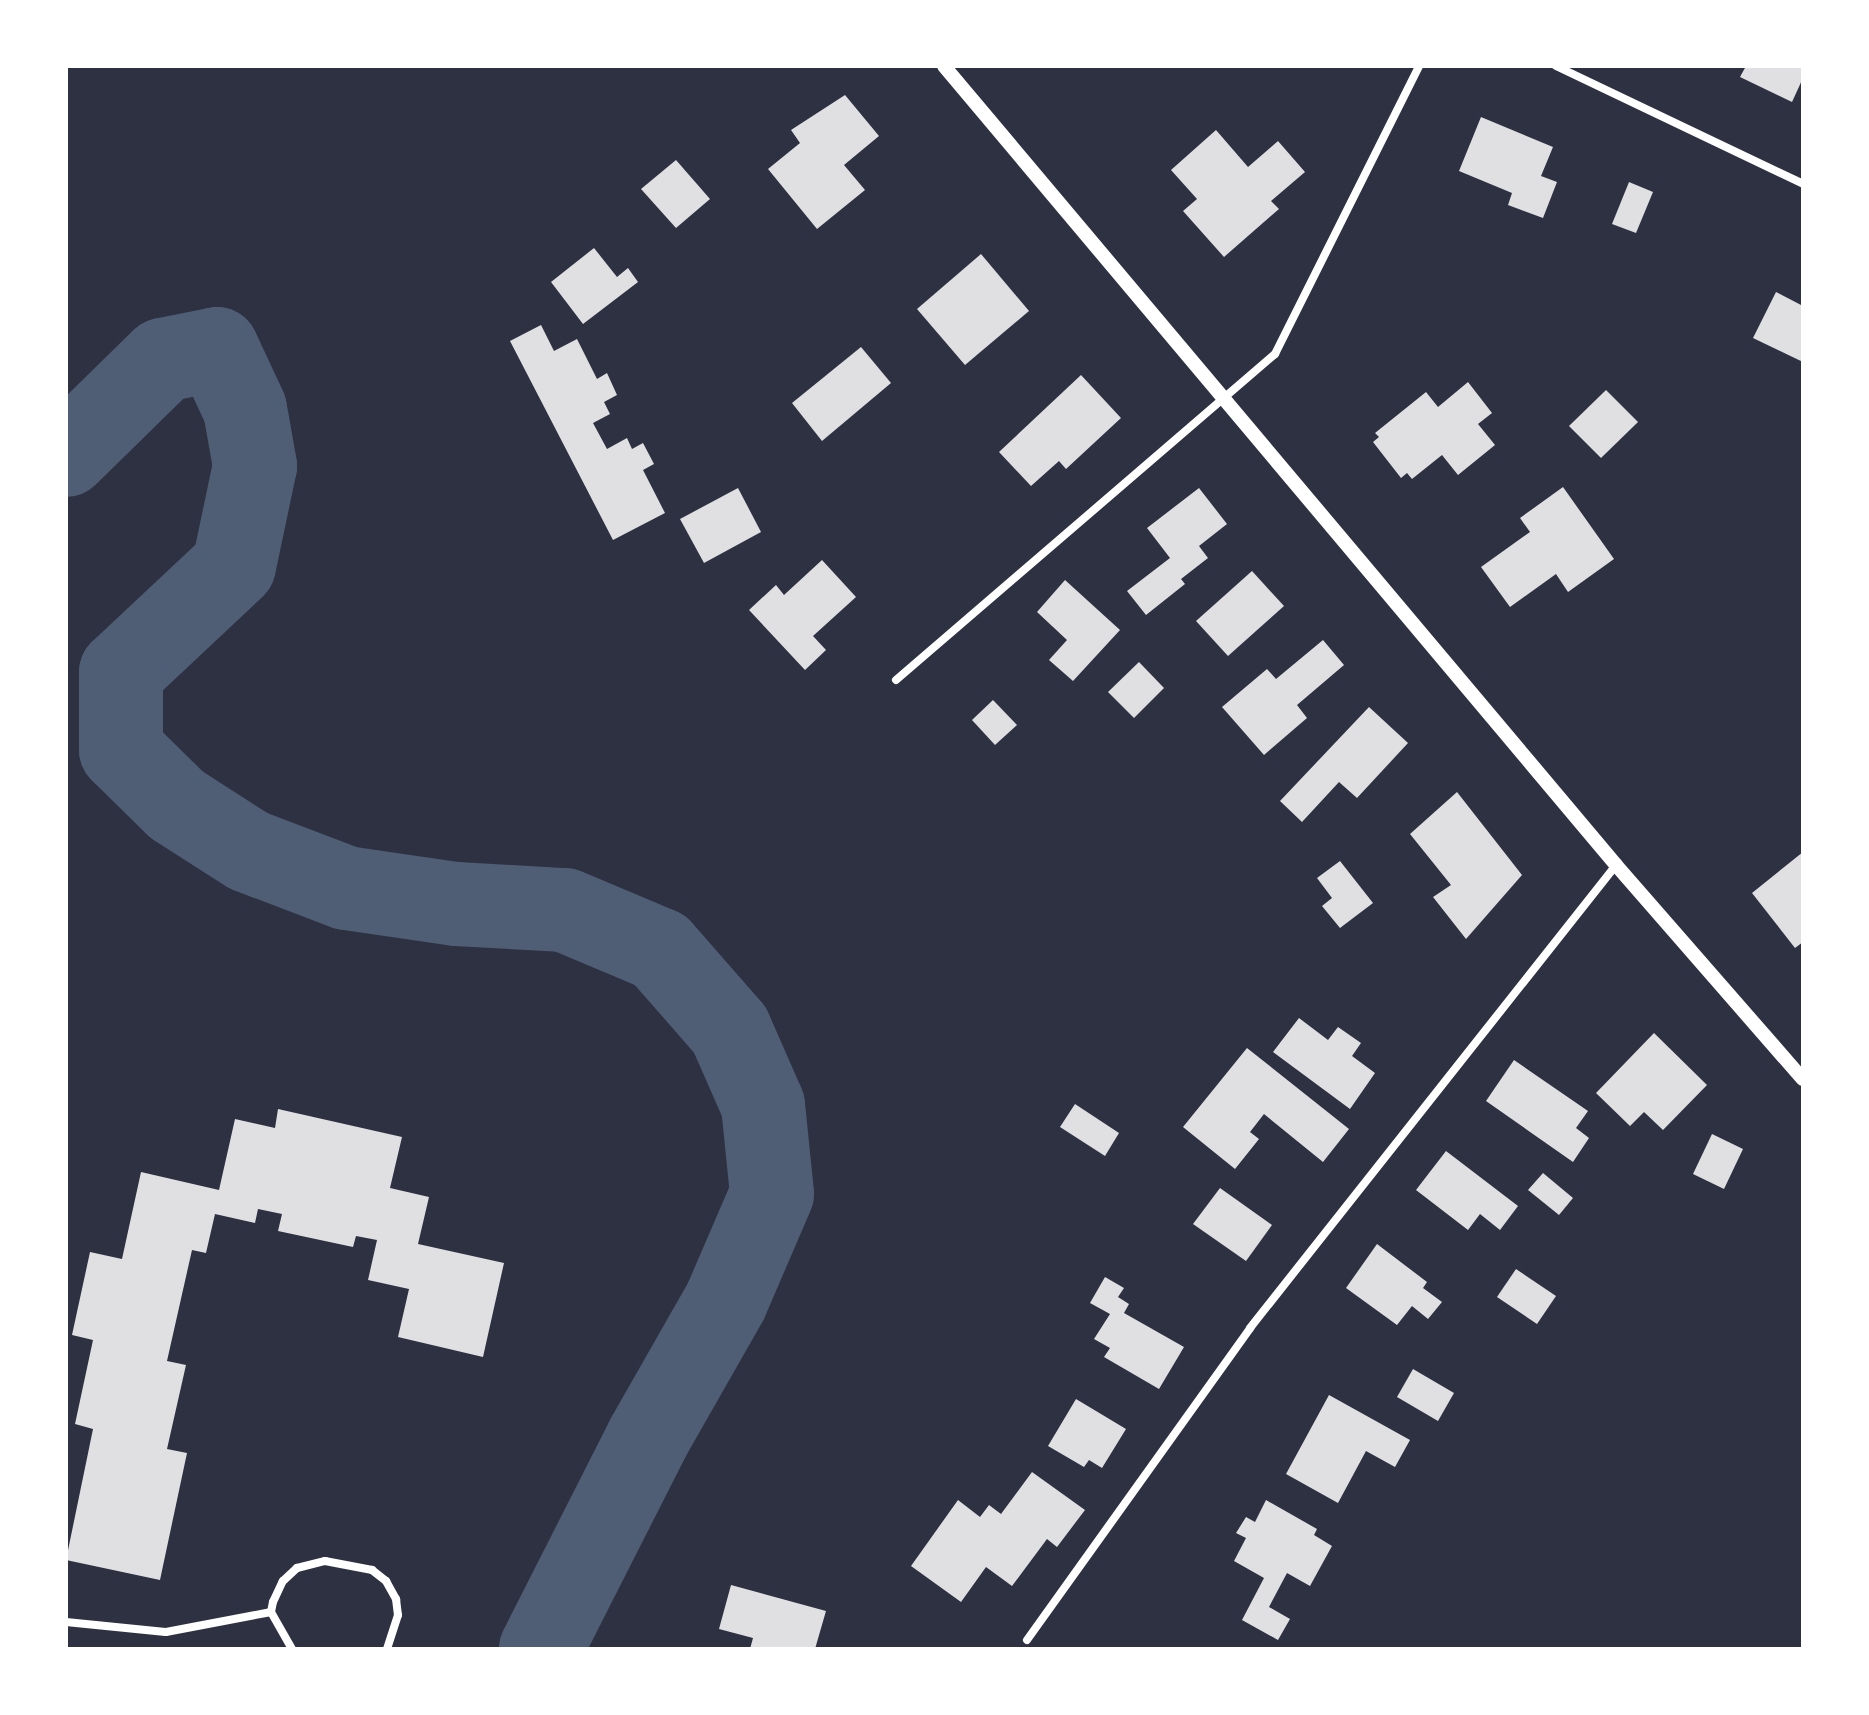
<!DOCTYPE html>
<html>
<head>
<meta charset="utf-8">
<style>
	body { margin:0 }
	#map { position:relative; width:1869px; height:1715px; overflow:hidden; background:#2d3142; font-family:Ubuntu,sans-serif }
	div>[style] { position:absolute }
	[style*='--x'] { left:calc(var(--x)*1px); top:calc(var(--y)*1px); width:calc(var(--w)*1px); rotate:calc(var(--a)*1deg) }
	.river>* { height:84px; margin:-42px; padding:0 42px; transform-origin:42px; border-radius:42px; background:#4f5d75 }
	.building>* { inset:0; background:#e0e0e3 }
	.minor>* { height:8px; margin:-4px; padding:0 4px; transform-origin:4px; border-radius:4px; background:#fff }
	.tertiary>* { height:14px; margin:-7px; padding:0 7px; transform-origin:7px; border-radius:7px; background:#fff }
	span { translate:-50% -50%; white-space:nowrap; text-align:center; line-height:1.15; -webkit-text-stroke:7px #fff; paint-order:stroke }
	.frame { position:absolute; inset:0; border:68px solid #fff; pointer-events:none }
</style>
</head>
<body>
<div id="map">
	<div class="river">
		<div style="--x:66;--y:455;--w:136;--a:-44.4"></div>
		<div style="--x:163;--y:360;--w:55;--a:-11.5"></div>
		<div style="--x:217;--y:349;--w:66;--a:65"></div>
		<div style="--x:245;--y:409;--w:58;--a:80"></div>
		<div style="--x:255;--y:466;--w:102;--a:101.9"></div>
		<div style="--x:234;--y:566;--w:155;--a:136.8"></div>
		<div style="--x:121;--y:672;--w:78;--a:90"></div>
		<div style="--x:121;--y:750;--w:78;--a:44.5"></div>
		<div style="--x:177;--y:805;--w:85;--a:32.6"></div>
		<div style="--x:249;--y:851;--w:104;--a:20.9"></div>
		<div style="--x:346;--y:888;--w:111;--a:8.3"></div>
		<div style="--x:456;--y:904;--w:109;--a:3.2"></div>
		<div style="--x:565;--y:910;--w:103;--a:22.8"></div>
		<div style="--x:660;--y:950;--w:106;--a:48.8"></div>
		<div style="--x:730;--y:1030;--w:82;--a:66.3"></div>
		<div style="--x:763;--y:1105;--w:89;--a:84.2"></div>
		<div style="--x:772;--y:1194;--w:116;--a:113.3"></div>
		<div style="--x:726;--y:1301;--w:158;--a:119.7"></div>
		<div style="--x:648;--y:1438;--w:237;--a:116.9"></div>
	</div>
	<div class="building">
		<div style="clip-path:polygon(1746px 66px,1803px 66px,1803px 78px,1792px 102px,1740px 77px)"></div>
		<div style="clip-path:polygon(845px 95px,879px 136px,844px 165px,865px 190px,817px 229px,768px 169px,800px 143px,791px 130px)"></div>
		<div style="clip-path:polygon(1481px 117px,1553px 147px,1541px 176px,1557px 182px,1543px 218px,1508px 205px,1512px 193px,1459px 171px)"></div>
		<div style="clip-path:polygon(1216px 130px,1248px 167px,1278px 141px,1305px 172px,1271px 201px,1279px 209px,1224px 257px,1183px 211px,1197px 199px,1171px 170px)"></div>
		<div style="clip-path:polygon(676px 160px,710px 199px,676px 228px,641px 189px)"></div>
		<div style="clip-path:polygon(1629px 182px,1653px 192px,1636px 233px,1612px 224px)"></div>
		<div style="clip-path:polygon(594px 248px,617px 277px,628px 268px,638px 282px,583px 324px,551px 282px)"></div>
		<div style="clip-path:polygon(981px 254px,1029px 311px,965px 365px,917px 309px)"></div>
		<div style="clip-path:polygon(1776px 292px,1803px 306px,1803px 362px,1753px 338px)"></div>
		<div style="clip-path:polygon(541px 325px,554px 351px,577px 339px,597px 379px,607px 373px,617px 395px,604px 402px,610px 414px,593px 423px,607px 449px,627px 438px,632px 449px,643px 443px,654px 464px,643px 470px,665px 513px,613px 540px,510px 341px)"></div>
		<div style="clip-path:polygon(861px 347px,891px 383px,822px 441px,792px 403px)"></div>
		<div style="clip-path:polygon(1081px 375px,1121px 418px,1066px 469px,1059px 461px,1031px 486px,999px 452px)"></div>
		<div style="clip-path:polygon(1468px 382px,1492px 413px,1478px 424px,1495px 445px,1458px 475px,1442px 455px,1412px 479px,1407px 473px,1401px 478px,1373px 442px,1379px 437px,1375px 433px,1426px 392px,1438px 407px)"></div>
		<div style="clip-path:polygon(1606px 390px,1638px 422px,1601px 458px,1569px 426px)"></div>
		<div style="clip-path:polygon(1563px 487px,1614px 559px,1568px 592px,1556px 574px,1510px 607px,1481px 567px,1530px 532px,1520px 518px)"></div>
		<div style="clip-path:polygon(738px 488px,761px 532px,704px 563px,680px 519px)"></div>
		<div style="clip-path:polygon(1199px 488px,1227px 524px,1199px 546px,1208px 558px,1181px 579px,1185px 584px,1146px 615px,1127px 591px,1170px 558px,1147px 528px)"></div>
		<div style="clip-path:polygon(822px 560px,856px 597px,813px 636px,826px 650px,805px 670px,749px 610px,776px 585px,784px 595px)"></div>
		<div style="clip-path:polygon(1252px 571px,1284px 606px,1228px 656px,1196px 621px)"></div>
		<div style="clip-path:polygon(1065px 580px,1120px 630px,1073px 681px,1049px 660px,1067px 640px,1037px 612px)"></div>
		<div style="clip-path:polygon(1323px 640px,1344px 665px,1297px 705px,1307px 718px,1264px 755px,1222px 707px,1267px 669px,1276px 679px)"></div>
		<div style="clip-path:polygon(1139px 662px,1164px 688px,1134px 718px,1108px 692px)"></div>
		<div style="clip-path:polygon(993px 700px,1017px 725px,995px 745px,972px 720px)"></div>
		<div style="clip-path:polygon(1369px 707px,1408px 743px,1357px 798px,1339px 782px,1302px 822px,1280px 801px)"></div>
		<div style="clip-path:polygon(1457px 792px,1522px 875px,1466px 939px,1433px 897px,1451px 885px,1410px 834px)"></div>
		<div style="clip-path:polygon(1803px 852px,1803px 942px,1795px 948px,1752px 893px)"></div>
		<div style="clip-path:polygon(1340px 861px,1373px 903px,1340px 928px,1322px 906px,1332px 898px,1317px 878px)"></div>
		<div style="clip-path:polygon(1299px 1018px,1328px 1040px,1338px 1027px,1361px 1043px,1352px 1056px,1375px 1073px,1350px 1109px,1273px 1052px)"></div>
		<div style="clip-path:polygon(1654px 1033px,1707px 1085px,1663px 1130px,1644px 1112px,1630px 1126px,1596px 1093px)"></div>
		<div style="clip-path:polygon(1247px 1048px,1349px 1129px,1323px 1162px,1264px 1114px,1250px 1132px,1259px 1139px,1235px 1169px,1183px 1127px)"></div>
		<div style="clip-path:polygon(1514px 1060px,1588px 1111px,1576px 1128px,1589px 1138px,1573px 1162px,1486px 1101px)"></div>
		<div style="clip-path:polygon(1075px 1104px,1119px 1133px,1105px 1156px,1060px 1127px)"></div>
		<div style="clip-path:polygon(278px 1109px,402px 1137px,390px 1188px,429px 1197px,418px 1244px,504px 1263px,483px 1357px,398px 1337px,409px 1289px,368px 1280px,377px 1240px,356px 1236px,353px 1247px,278px 1231px,282px 1214px,258px 1209px,255px 1223px,215px 1214px,206px 1253px,192px 1250px,167px 1361px,186px 1365px,167px 1449px,187px 1453px,160px 1580px,66px 1560px,93px 1429px,75px 1424px,93px 1340px,72px 1335px,90px 1252px,122px 1259px,141px 1172px,219px 1190px,235px 1119px,275px 1128px)"></div>
		<div style="clip-path:polygon(1712px 1134px,1743px 1149px,1724px 1189px,1693px 1174px)"></div>
		<div style="clip-path:polygon(1446px 1151px,1518px 1206px,1500px 1230px,1480px 1214px,1468px 1230px,1416px 1190px)"></div>
		<div style="clip-path:polygon(1543px 1173px,1573px 1198px,1559px 1215px,1528px 1190px)"></div>
		<div style="clip-path:polygon(1220px 1188px,1272px 1225px,1246px 1261px,1193px 1224px)"></div>
		<div style="clip-path:polygon(1377px 1244px,1427px 1282px,1423px 1288px,1442px 1302px,1428px 1319px,1412px 1306px,1397px 1325px,1346px 1288px)"></div>
		<div style="clip-path:polygon(1516px 1269px,1556px 1296px,1537px 1324px,1497px 1297px)"></div>
		<div style="clip-path:polygon(1105px 1277px,1124px 1288px,1118px 1297px,1129px 1304px,1124px 1313px,1184px 1347px,1159px 1389px,1104px 1357px,1110px 1348px,1094px 1339px,1110px 1314px,1090px 1303px)"></div>
		<div style="clip-path:polygon(1413px 1369px,1454px 1393px,1438px 1421px,1397px 1397px)"></div>
		<div style="clip-path:polygon(1329px 1395px,1410px 1440px,1395px 1467px,1366px 1451px,1338px 1503px,1286px 1474px)"></div>
		<div style="clip-path:polygon(1076px 1399px,1126px 1429px,1102px 1468px,1089px 1460px,1084px 1467px,1048px 1446px)"></div>
		<div style="clip-path:polygon(1032px 1472px,1085px 1510px,1057px 1547px,1047px 1539px,1012px 1586px,986px 1567px,961px 1602px,911px 1566px,958px 1500px,980px 1517px,989px 1505px,1001px 1514px)"></div>
		<div style="clip-path:polygon(1266px 1500px,1317px 1529px,1314px 1535px,1332px 1546px,1310px 1586px,1287px 1573px,1269px 1607px,1290px 1619px,1278px 1640px,1242px 1620px,1264px 1578px,1234px 1561px,1246px 1538px,1236px 1533px,1246px 1517px,1255px 1522px)"></div>
		<div style="clip-path:polygon(731px 1585px,826px 1611px,815px 1649px,750px 1649px,753px 1638px,719px 1629px)"></div>
	</div>
	<div class="minor">
		<div style="--x:1556;--y:66;--w:274;--a:25.5"></div>
		<div style="--x:896;--y:680;--w:500;--a:-40.7"></div>
		<div style="--x:1275;--y:354;--w:322;--a:-63.4"></div>
		<div style="--x:66;--y:1622;--w:100;--a:5.7"></div>
		<div style="--x:166;--y:1632;--w:107;--a:-10.8"></div>
		<div style="--x:1027;--y:1640;--w:384;--a:-54.4"></div>
		<div style="--x:1250;--y:1328;--w:590;--a:-51.67"></div>
		<div style="--x:292;--y:1649;--w:43;--a:-119.6"></div>
		<div style="--x:271;--y:1612;--w:10;--a:-79"></div>
		<div style="--x:273;--y:1602;--w:23;--a:-65"></div>
		<div style="--x:283;--y:1581;--w:19;--a:-43"></div>
		<div style="--x:297;--y:1568;--w:29;--a:-14"></div>
		<div style="--x:325;--y:1561;--w:48;--a:10.8"></div>
		<div style="--x:372;--y:1570;--w:18;--a:38"></div>
		<div style="--x:386;--y:1581;--w:21;--a:61"></div>
		<div style="--x:396;--y:1599;--w:16;--a:83"></div>
		<div style="--x:398;--y:1615;--w:36;--a:108"></div>
	</div>
	<div class="tertiary">
		<div style="--x:944;--y:66;--w:1044;--a:49.93"></div>
		<div style="--x:1616;--y:865;--w:284;--a:48.9"></div>
	</div>
	<div class="frame"></div>
</div>
</body>
</html>
